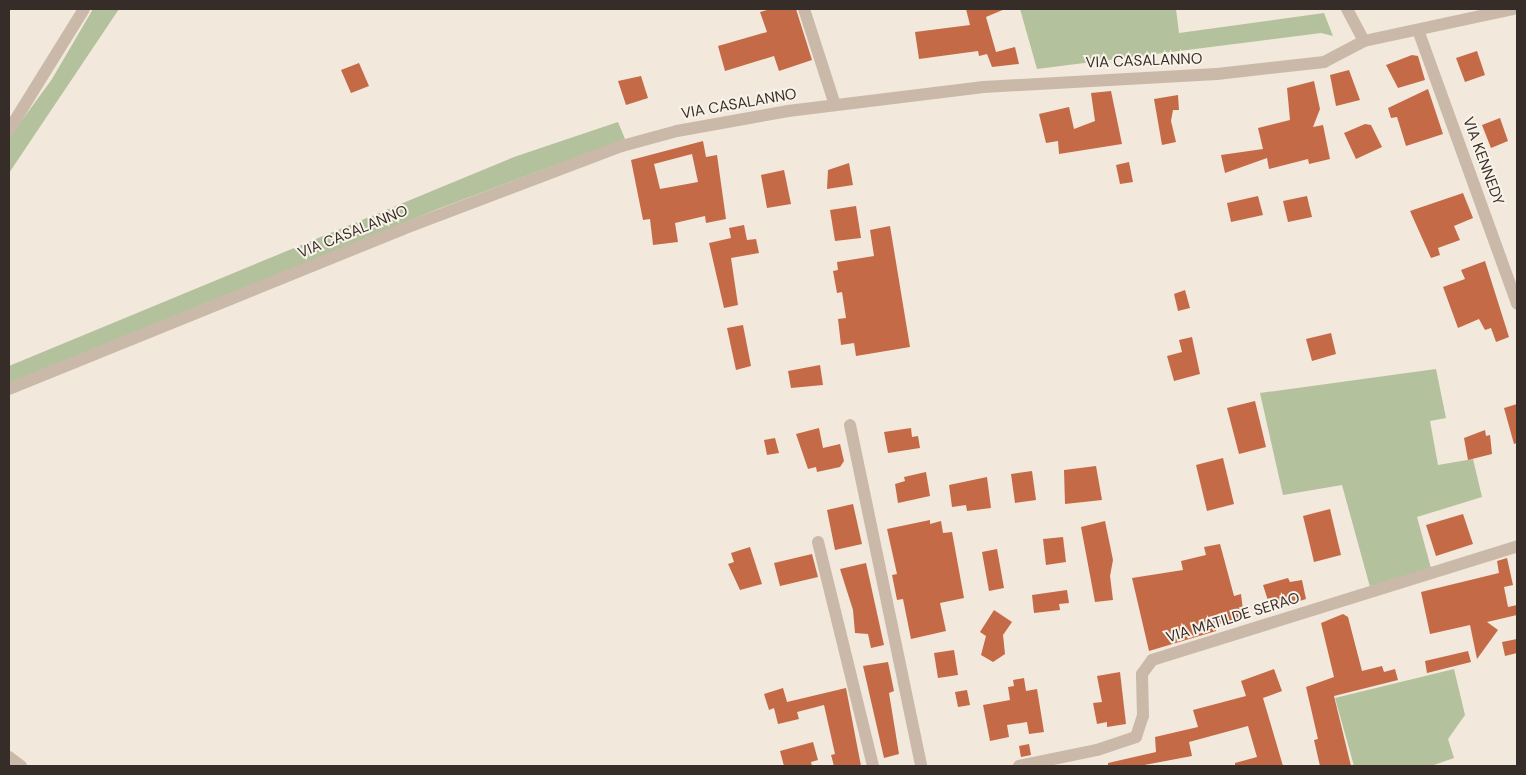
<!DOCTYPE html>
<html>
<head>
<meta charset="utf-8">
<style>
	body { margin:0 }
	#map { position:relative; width:1526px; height:775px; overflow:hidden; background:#f2e8dc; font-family:"DM Sans",sans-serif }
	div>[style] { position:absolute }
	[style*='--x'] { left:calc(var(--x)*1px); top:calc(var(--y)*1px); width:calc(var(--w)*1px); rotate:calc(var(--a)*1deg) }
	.green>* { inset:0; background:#b3c19c }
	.building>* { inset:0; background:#c56a47 }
	.minor>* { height:12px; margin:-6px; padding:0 6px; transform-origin:6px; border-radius:6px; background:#cab9a8 }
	span { translate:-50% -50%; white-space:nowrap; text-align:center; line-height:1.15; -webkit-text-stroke:4px #f9f2e8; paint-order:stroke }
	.street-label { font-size:15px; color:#362d28 }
	.frame { position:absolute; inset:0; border:10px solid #362d28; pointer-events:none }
</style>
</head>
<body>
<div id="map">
	<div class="green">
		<div style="clip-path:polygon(93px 9px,119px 9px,9px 173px,9px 138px,52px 79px)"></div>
		<div style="clip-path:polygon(1020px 9px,1176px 9px,1179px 33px,1324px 13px,1333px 36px,1321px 33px,1037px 69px)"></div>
		<div style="clip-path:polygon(618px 122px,625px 139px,438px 209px,9px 383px,9px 366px,514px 157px)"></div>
		<div style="clip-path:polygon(1436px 369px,1446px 418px,1430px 421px,1438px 465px,1473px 459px,1482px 497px,1417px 517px,1431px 568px,1370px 587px,1342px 485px,1283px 495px,1260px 393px)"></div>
		<div style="clip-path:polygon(1454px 669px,1465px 715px,1448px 739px,1454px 758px,1431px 766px,1354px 766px,1335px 698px)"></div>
	</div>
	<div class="building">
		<div style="clip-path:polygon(770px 9px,796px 9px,812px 60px,779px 71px,774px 56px,725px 71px,718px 46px,767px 32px,760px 12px)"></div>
		<div style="clip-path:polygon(966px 9px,1005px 9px,986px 17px,996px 52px,1015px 47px,1019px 64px,992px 67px,987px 54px,979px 56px,978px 51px,919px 59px,915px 32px,970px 25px)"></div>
		<div style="clip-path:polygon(1477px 51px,1485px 75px,1465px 82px,1456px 58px)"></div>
		<div style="clip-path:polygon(1412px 55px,1418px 56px,1425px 80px,1398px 88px,1386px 65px)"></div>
		<div style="clip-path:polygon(359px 63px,369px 86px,351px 93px,341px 70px)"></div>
		<div style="clip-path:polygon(1349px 70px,1360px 100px,1336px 106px,1330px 75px)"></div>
		<div style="clip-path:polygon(641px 76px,648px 98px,626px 105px,618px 81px)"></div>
		<div style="clip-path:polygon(1314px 81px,1320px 109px,1313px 127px,1323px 125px,1330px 159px,1309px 164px,1308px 159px,1269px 169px,1267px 158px,1225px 173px,1221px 155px,1263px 149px,1258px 128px,1290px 120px,1287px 88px)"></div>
		<div style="clip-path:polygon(1428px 89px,1443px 134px,1406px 146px,1397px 117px,1391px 118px,1388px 108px)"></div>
		<div style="clip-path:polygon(1111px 91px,1122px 144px,1059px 154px,1058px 141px,1046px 143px,1039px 114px,1069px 107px,1074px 129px,1095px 121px,1091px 93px)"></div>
		<div style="clip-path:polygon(1178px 95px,1179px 110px,1173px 110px,1171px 121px,1176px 142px,1162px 145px,1154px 99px)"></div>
		<div style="clip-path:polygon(1500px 118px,1508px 141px,1491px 148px,1482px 125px)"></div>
		<div style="clip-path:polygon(1365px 124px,1371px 125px,1382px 147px,1356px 159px,1344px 133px)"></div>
		<div style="clip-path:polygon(evenodd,703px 141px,706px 157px,717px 155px,726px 219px,706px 223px,705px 216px,675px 223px,678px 242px,653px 245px,650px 219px,643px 220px,631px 160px,703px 141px,692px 154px,698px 182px,660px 189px,654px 164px,692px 154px)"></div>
		<div style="clip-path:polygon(1129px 162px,1133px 182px,1120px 184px,1116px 165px)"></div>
		<div style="clip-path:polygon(849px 163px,853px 185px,827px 189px,828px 170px)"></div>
		<div style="clip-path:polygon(784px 170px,791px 204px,767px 208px,761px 175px)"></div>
		<div style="clip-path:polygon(1463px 193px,1473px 218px,1454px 226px,1460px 240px,1438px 248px,1440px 255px,1431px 258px,1410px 211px)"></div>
		<div style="clip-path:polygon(1258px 196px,1263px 215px,1231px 222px,1227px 203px)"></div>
		<div style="clip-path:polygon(1307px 196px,1312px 217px,1288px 222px,1283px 201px)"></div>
		<div style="clip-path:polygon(856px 206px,861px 238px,835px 241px,830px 210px)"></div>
		<div style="clip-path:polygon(744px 225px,747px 240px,756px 239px,759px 253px,731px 258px,738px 305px,724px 308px,709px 243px,731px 238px,729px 228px)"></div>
		<div style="clip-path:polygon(890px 226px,910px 347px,856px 356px,854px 343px,841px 345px,838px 319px,846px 318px,842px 292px,837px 293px,833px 271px,838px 270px,837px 262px,874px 256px,870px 230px)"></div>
		<div style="clip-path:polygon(1485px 261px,1509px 337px,1496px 342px,1491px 328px,1485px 330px,1479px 319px,1458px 328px,1443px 287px,1465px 279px,1461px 270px)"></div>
		<div style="clip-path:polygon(1185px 290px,1190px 308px,1178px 311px,1174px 294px)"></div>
		<div style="clip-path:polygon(743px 325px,751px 366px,736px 370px,727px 328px)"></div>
		<div style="clip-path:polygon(1331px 333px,1336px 354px,1312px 361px,1306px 339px)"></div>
		<div style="clip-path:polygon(1192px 337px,1200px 374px,1174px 381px,1167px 356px,1182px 352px,1179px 340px)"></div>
		<div style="clip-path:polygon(820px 365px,823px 385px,791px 388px,788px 371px)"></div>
		<div style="clip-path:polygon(1255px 401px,1266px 447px,1239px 454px,1227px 408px)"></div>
		<div style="clip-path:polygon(1517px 404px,1517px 443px,1514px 444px,1504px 408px)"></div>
		<div style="clip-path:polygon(819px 428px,823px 448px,840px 444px,844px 461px,840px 467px,817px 472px,816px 467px,808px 469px,796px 434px)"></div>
		<div style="clip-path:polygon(911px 428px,912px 437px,918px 436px,920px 448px,888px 453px,884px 432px)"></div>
		<div style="clip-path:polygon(1485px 430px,1486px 436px,1490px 435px,1492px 454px,1468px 460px,1464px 438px)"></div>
		<div style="clip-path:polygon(775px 438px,779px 453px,767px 455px,764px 440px)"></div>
		<div style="clip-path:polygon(1223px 458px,1234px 504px,1207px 511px,1196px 465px)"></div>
		<div style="clip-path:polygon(1096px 466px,1102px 500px,1065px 504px,1064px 470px)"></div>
		<div style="clip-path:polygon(1032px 471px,1036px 500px,1015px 503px,1011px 474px)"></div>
		<div style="clip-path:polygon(926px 472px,930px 496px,898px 503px,895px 484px,905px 481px,904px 477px)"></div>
		<div style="clip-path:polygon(987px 477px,991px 508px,967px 511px,966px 505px,952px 507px,949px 485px)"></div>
		<div style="clip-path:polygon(853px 504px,862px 544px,835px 550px,827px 510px)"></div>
		<div style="clip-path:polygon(1330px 509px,1341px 555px,1314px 562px,1303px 516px)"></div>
		<div style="clip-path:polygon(1463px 514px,1473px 544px,1436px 556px,1426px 525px)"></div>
		<div style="clip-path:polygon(930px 520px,930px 524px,941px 521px,943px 533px,952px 532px,964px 598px,940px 603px,946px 631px,911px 639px,903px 599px,897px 600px,892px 575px,897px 574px,887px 529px)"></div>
		<div style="clip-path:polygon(1105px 521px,1113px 560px,1110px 576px,1113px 600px,1095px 602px,1081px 527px)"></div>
		<div style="clip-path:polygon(1063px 537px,1066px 562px,1046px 565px,1043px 539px)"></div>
		<div style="clip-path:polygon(1220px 544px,1234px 596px,1241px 594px,1244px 618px,1215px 625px,1216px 631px,1149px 651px,1132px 578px,1183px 570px,1181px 561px,1206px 555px,1204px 547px)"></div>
		<div style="clip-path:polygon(750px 547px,762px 584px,740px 590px,728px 564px,734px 562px,731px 553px)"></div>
		<div style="clip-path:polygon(997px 549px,1004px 588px,989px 591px,982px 552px)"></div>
		<div style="clip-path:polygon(812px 554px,818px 577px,780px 586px,774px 563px)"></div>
		<div style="clip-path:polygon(1507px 558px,1513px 585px,1504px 587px,1508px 607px,1517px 605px,1517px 615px,1487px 622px,1498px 630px,1477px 659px,1470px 625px,1430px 634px,1421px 592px,1499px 573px,1497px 561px)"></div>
		<div style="clip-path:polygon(866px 563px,884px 645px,871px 648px,868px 634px,855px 633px,853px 610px,840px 569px)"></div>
		<div style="clip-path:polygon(1288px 578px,1290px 582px,1302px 580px,1306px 599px,1271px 610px,1263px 585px)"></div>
		<div style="clip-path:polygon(1067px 590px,1069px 603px,1059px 604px,1060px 610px,1034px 613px,1032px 595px)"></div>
		<div style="clip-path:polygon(994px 610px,1012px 622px,1003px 635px,1005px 654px,993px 662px,981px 655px,986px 636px,980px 632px)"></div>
		<div style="clip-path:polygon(1343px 614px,1348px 617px,1362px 671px,1382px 666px,1384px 672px,1395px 669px,1398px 680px,1334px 696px,1351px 766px,1320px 766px,1314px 740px,1318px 739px,1306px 687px,1334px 677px,1321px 623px)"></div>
		<div style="clip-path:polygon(1517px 639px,1517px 653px,1505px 656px,1502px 642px)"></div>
		<div style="clip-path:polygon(954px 650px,958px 675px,938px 678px,934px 653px)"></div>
		<div style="clip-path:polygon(1468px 651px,1471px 662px,1427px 673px,1425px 661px)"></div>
		<div style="clip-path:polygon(888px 662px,894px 691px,889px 693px,899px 754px,884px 758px,863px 666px)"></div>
		<div style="clip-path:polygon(1274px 669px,1282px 691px,1263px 698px,1283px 766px,1235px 766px,1235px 763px,1257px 757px,1248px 726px,1189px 742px,1192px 756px,1139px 766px,1108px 766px,1108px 763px,1156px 752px,1155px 737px,1198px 727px,1193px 710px,1246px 696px,1241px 681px)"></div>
		<div style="clip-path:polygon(1120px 672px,1126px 724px,1107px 727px,1107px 722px,1097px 724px,1093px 703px,1102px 702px,1097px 676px)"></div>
		<div style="clip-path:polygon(1024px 678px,1026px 691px,1037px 689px,1044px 732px,1029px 734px,1027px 722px,1007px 725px,1009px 737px,990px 741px,983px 705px,1010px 700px,1008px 687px,1014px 686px,1013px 680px)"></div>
		<div style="clip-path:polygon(783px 688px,787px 702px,846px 688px,861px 766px,834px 766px,831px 755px,835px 754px,824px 705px,797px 712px,799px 719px,778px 724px,774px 708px,769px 710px,764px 694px)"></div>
		<div style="clip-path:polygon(967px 690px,970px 705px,958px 707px,955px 692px)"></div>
		<div style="clip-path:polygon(813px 742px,818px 760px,811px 762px,812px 766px,784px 766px,780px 751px)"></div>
		<div style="clip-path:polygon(1029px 744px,1031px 755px,1021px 757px,1019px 746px)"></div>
	</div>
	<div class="minor">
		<div style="--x:804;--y:9;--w:101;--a:72.1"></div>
		<div style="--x:1347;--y:9;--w:36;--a:62"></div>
		<div style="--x:1418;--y:30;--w:291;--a:70.1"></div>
		<div style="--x:9;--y:130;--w:142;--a:-58.2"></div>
		<div style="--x:9;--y:389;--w:425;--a:-22.1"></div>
		<div style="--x:403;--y:229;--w:234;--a:-20.8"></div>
		<div style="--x:622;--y:146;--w:57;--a:-15.3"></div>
		<div style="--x:677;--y:131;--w:113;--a:-10.2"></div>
		<div style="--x:788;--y:111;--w:197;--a:-7"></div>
		<div style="--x:984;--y:87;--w:233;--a:-3.2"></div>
		<div style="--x:1217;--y:74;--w:108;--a:-6.4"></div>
		<div style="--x:1324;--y:62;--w:45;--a:-27.7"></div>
		<div style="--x:1364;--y:41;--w:152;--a:-12.1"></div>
		<div style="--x:850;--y:425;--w:348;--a:78.2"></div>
		<div style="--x:818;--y:542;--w:231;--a:76.2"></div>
		<div style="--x:9;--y:757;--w:15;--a:37"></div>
		<div style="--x:1019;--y:766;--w:80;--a:-11.6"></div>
		<div style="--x:1097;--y:750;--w:41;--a:-18.4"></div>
		<div style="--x:1136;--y:737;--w:22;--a:-72"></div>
		<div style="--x:1143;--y:716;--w:42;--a:-91.4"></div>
		<div style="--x:1142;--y:674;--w:17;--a:-54"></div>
		<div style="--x:1152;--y:660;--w:382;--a:-17.3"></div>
	</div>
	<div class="street-label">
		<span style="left:1144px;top:61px;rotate:-2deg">VIA CASALANNO</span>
		<span style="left:739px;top:104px;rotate:-10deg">VIA CASALANNO</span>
		<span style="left:1483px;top:161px;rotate:70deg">VIA KENNEDY</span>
		<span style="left:353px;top:232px;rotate:-22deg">VIA CASALANNO</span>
		<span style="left:1233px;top:618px;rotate:-17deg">VIA MATILDE SERAO</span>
	</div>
	<div class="frame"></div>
</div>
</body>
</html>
